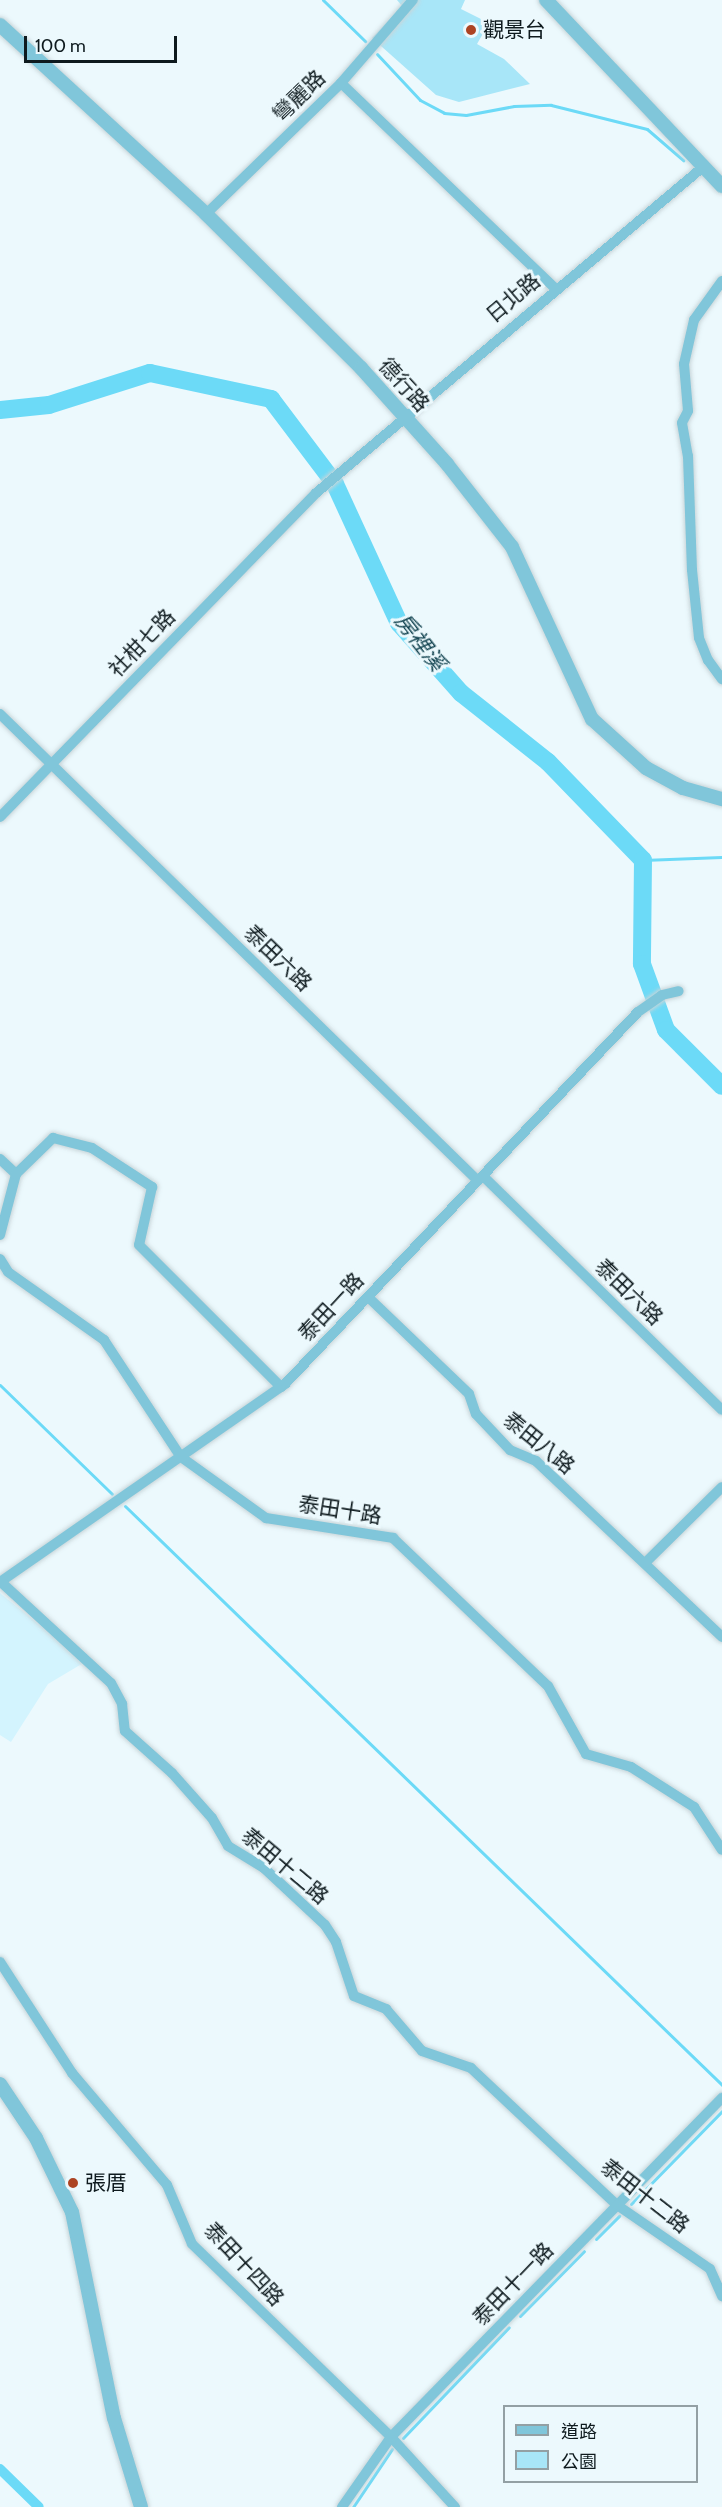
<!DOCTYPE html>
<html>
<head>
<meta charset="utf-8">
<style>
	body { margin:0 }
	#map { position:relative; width:722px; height:2507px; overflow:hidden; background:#ecf9fd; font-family:Cabin,"Noto Sans TC",sans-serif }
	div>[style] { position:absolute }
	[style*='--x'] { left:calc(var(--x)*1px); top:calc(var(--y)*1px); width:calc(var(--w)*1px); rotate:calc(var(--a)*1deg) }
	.built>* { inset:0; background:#d3f4fe }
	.green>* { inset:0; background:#a8e6f8 }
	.stream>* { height:3px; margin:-1.5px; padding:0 1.5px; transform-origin:1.5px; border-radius:1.5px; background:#6cdaf7 }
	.canal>* { height:10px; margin:-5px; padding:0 5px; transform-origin:5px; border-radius:5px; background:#6cdaf7 }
	.river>* { height:18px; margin:-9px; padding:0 9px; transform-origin:9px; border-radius:9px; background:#6cdaf7 }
	.roads { filter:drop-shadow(0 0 2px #c8d5d9) drop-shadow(0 0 2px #c8d5d9) }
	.minor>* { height:10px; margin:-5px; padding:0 5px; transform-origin:5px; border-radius:5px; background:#80c6da }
	.tertiary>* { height:14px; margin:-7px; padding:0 7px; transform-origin:7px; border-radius:7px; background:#80c6da }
	.dots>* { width:16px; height:16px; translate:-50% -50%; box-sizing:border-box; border:3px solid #ecf9fd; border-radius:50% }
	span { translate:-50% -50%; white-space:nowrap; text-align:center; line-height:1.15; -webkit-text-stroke:6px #ecf9fd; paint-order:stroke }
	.poi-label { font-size:21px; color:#0e1a1e }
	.left { translate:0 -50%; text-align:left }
	.street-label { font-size:21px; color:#0e1a1e }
	.water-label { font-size:22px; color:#144552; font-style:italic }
	.legend { position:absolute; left:503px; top:2405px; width:195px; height:78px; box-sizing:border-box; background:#ecf9fd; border:2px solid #93a0a4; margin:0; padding:8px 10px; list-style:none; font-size:18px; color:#0e1a1e }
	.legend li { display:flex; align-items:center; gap:12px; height:30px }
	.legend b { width:30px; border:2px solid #93a0a4 }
	.scale { position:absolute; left:24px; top:36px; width:153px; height:27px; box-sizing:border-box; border:3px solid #0e1a1e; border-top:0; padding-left:8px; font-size:18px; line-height:21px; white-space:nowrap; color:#0e1a1e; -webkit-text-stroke:4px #ecf9fd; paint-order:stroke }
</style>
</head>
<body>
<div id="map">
	<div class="built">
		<div style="clip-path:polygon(0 1593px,85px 1662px,48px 1684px,11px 1742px,0 1735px)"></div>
	</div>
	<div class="green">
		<div style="clip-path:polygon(397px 0,465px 0,461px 9px,489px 23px,477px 44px,504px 59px,530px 84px,459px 102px,436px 95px,372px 38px,402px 6px)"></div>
	</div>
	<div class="stream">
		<div style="--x:323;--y:0;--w:59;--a:44.3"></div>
		<div style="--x:377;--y:54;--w:63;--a:46.9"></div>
		<div style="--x:420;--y:100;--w:27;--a:28"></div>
		<div style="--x:444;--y:113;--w:22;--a:5"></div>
		<div style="--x:466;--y:115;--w:49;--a:-10.6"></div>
		<div style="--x:514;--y:106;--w:37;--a:-2"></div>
		<div style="--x:551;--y:105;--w:99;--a:14"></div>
		<div style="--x:647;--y:129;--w:48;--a:40.7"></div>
		<div style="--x:643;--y:860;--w:79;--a:-2.2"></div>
		<div style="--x:0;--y:1385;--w:156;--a:44.2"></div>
		<div style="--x:125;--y:1506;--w:832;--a:44.12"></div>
		<div style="--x:631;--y:2204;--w:130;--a:-45.6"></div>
		<div style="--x:596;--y:2239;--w:33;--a:-45"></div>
		<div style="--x:520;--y:2316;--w:91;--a:-45.4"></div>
		<div style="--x:403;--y:2438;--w:153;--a:-46.3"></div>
		<div style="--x:353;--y:2507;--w:70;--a:-56.1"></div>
	</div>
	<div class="canal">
		<div style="--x:0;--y:2469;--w:54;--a:44.3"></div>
	</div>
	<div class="river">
		<div style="--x:0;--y:410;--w:49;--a:-5.8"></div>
		<div style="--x:49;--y:405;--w:106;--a:-17.6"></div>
		<div style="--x:150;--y:373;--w:124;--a:12.1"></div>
		<div style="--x:271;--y:399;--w:106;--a:53"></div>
		<div style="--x:335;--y:484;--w:153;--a:65.3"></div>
		<div style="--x:399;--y:623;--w:94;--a:48.5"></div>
		<div style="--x:461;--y:693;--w:111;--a:38.4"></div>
		<div style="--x:548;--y:762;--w:136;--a:45.9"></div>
		<div style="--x:643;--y:860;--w:104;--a:90.6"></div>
		<div style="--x:642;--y:964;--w:70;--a:70"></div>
		<div style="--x:666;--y:1030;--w:79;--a:45"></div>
	</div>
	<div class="roads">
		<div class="minor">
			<div style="--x:341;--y:83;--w:296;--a:43.8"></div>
			<div style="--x:206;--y:214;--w:188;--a:-44.1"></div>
			<div style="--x:341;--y:83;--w:110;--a:-49.1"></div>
			<div style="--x:722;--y:281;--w:48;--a:125.7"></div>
			<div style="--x:694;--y:320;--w:45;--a:102.8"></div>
			<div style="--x:684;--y:364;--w:47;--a:85.1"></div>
			<div style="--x:688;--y:411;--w:13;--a:117"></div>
			<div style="--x:682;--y:423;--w:34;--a:80"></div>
			<div style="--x:688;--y:456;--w:114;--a:88"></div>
			<div style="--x:692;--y:570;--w:68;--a:84.1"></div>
			<div style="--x:699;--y:638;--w:24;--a:68"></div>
			<div style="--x:708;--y:660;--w:24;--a:54"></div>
			<div style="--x:0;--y:714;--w:668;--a:44.33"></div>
			<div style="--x:0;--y:817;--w:453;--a:-45.7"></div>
			<div style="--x:316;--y:493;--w:506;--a:-40.11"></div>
			<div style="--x:0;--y:1159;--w:22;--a:43"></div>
			<div style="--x:16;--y:1174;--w:63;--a:104.7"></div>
			<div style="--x:16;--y:1174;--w:52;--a:-44.2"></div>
			<div style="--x:53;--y:1138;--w:40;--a:14.4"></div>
			<div style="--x:92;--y:1148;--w:72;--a:33"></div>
			<div style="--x:152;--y:1187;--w:59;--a:102.6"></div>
			<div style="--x:139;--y:1245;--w:201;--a:45"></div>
			<div style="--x:483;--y:1176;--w:334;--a:44.4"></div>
			<div style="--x:0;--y:1259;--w:15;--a:58"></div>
			<div style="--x:8;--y:1272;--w:118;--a:35.3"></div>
			<div style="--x:104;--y:1340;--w:140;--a:56.7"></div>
			<div style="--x:181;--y:1457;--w:105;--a:35.7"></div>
			<div style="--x:266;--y:1518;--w:129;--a:8.9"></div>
			<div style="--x:393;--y:1538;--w:214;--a:43.7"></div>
			<div style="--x:548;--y:1686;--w:78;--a:60.8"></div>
			<div style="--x:586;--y:1754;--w:47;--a:16.1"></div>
			<div style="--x:631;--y:1767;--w:75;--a:32.4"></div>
			<div style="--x:694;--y:1807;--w:51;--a:56.9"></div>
			<div style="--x:368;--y:1297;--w:140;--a:43.8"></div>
			<div style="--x:469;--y:1394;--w:21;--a:71"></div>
			<div style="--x:476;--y:1414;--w:50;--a:46.6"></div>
			<div style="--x:510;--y:1450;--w:28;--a:23"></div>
			<div style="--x:536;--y:1461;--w:256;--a:43.4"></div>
			<div style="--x:645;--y:1563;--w:108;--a:-44.6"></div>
			<div style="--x:0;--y:1582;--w:348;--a:-34.8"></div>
			<div style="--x:286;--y:1383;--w:511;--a:-46.51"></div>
			<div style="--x:638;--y:1012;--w:29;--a:-35"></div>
			<div style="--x:662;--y:995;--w:17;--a:-13"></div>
			<div style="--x:1;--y:1582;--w:149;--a:42.6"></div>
			<div style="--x:111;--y:1683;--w:24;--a:62"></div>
			<div style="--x:122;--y:1704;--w:27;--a:84"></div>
			<div style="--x:125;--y:1731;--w:63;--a:41.8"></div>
			<div style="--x:172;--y:1773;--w:60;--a:48.4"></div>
			<div style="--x:212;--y:1818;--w:32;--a:60"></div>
			<div style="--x:228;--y:1846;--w:42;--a:31.4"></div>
			<div style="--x:264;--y:1868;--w:83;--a:43.1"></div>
			<div style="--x:325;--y:1925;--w:20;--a:57"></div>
			<div style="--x:336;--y:1942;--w:57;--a:71.6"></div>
			<div style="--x:354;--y:1996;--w:35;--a:22"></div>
			<div style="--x:386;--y:2009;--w:55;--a:49.4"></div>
			<div style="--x:422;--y:2051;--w:52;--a:19.1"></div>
			<div style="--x:471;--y:2068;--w:200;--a:43.2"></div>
			<div style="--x:617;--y:2205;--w:113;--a:34.5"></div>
			<div style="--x:710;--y:2269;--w:30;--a:66"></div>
			<div style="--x:0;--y:1962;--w:132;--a:57"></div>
			<div style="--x:72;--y:2073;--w:147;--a:49.7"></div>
			<div style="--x:167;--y:2185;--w:64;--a:67"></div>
			<div style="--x:192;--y:2244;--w:277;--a:44.1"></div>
			<div style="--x:391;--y:2437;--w:95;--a:47.6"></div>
			<div style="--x:342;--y:2507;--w:85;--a:-55"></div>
			<div style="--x:391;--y:2437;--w:474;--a:-45.7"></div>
		</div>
		<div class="tertiary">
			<div style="--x:546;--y:0;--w:256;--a:46.6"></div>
			<div style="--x:0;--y:25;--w:280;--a:42.5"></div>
			<div style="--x:206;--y:214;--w:218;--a:44.8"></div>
			<div style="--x:361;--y:368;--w:129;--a:48.1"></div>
			<div style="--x:447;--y:464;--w:105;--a:51.9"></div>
			<div style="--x:512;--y:547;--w:190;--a:65.1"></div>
			<div style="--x:592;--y:719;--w:73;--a:42.2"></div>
			<div style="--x:646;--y:768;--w:42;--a:28.4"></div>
			<div style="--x:683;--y:788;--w:41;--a:15.8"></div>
			<div style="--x:0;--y:2084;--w:65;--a:56.3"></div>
			<div style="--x:36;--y:2138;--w:82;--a:64.1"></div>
			<div style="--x:72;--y:2212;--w:210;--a:78.5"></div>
			<div style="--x:114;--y:2418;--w:93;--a:73.1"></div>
		</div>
	</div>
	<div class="dots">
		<div style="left:471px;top:30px;background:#ac4423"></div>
		<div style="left:73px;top:2183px;background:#ac4423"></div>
	</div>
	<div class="poi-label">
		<span class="left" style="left:483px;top:30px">觀景台</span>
		<span class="left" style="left:85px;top:2183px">張厝</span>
	</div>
	<div class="street-label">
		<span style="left:299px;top:96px;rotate:-44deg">彎麗路</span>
		<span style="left:513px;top:298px;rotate:-40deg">日北路</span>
		<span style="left:404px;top:385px;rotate:48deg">德行路</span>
		<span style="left:142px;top:643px;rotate:-46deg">社柑七路</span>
		<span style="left:278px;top:958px;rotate:44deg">泰田六路</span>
		<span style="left:629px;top:1292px;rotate:44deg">泰田六路</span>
		<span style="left:331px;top:1307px;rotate:-47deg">泰田一路</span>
		<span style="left:539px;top:1443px;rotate:39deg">泰田八路</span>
		<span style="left:340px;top:1510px;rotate:9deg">泰田十路</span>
		<span style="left:285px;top:1866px;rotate:40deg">泰田十二路</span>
		<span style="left:645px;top:2196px;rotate:38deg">泰田十二路</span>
		<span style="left:244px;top:2264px;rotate:47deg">泰田十四路</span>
		<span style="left:513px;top:2284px;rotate:-46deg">泰田十一路</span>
	</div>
	<div class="water-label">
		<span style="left:420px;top:642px;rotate:52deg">房裡溪</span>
	</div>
	<ul class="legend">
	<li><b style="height:8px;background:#80c6da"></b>道路</li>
	<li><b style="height:16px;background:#a8e6f8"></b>公園</li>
	</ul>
	<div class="scale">100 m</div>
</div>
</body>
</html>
